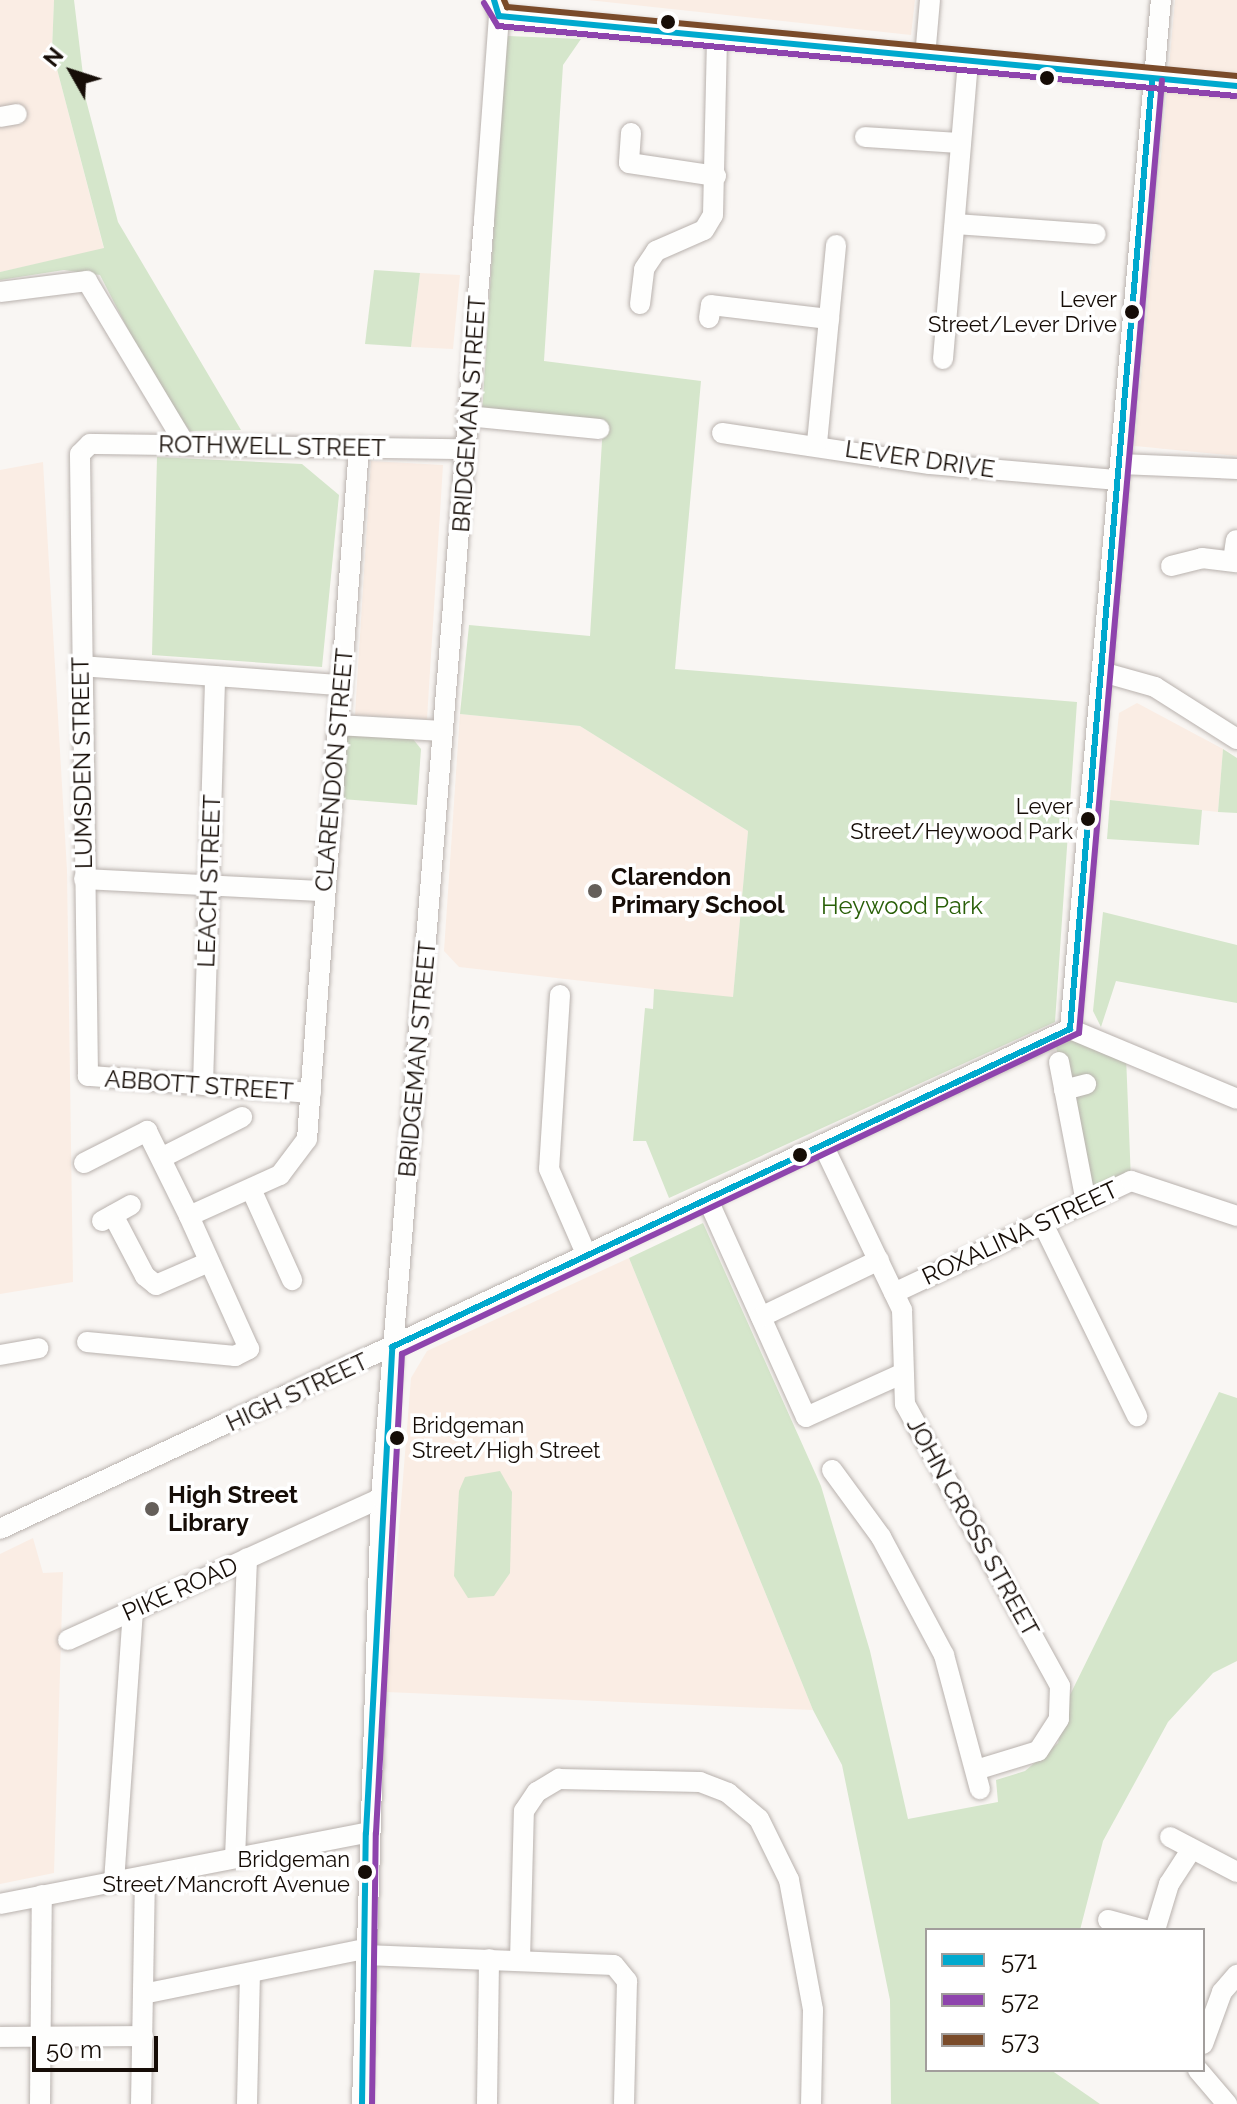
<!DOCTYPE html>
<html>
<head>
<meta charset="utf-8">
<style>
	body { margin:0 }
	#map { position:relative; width:1237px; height:2104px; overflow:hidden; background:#f9f6f3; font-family:Raleway,sans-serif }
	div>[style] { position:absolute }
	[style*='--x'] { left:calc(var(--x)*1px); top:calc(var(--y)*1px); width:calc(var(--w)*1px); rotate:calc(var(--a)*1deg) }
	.built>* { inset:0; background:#faede4 }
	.green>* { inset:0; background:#d5e6cb }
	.roads { filter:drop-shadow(0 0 2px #b9b2ae) drop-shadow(0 0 2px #b9b2ae) }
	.minor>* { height:20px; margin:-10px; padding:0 10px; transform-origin:10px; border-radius:10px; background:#fefefd }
	.bus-1>* { height:6px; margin:-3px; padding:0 3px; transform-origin:3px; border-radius:3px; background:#00a9ce }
	.bus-2>* { height:6px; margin:-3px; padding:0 3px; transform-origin:3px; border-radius:3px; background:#8e44ad }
	.bus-3>* { height:6px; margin:-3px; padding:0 3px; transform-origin:3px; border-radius:3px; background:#7a4b2a }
	.dots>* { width:22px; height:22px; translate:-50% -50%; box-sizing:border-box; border:4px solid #fff; border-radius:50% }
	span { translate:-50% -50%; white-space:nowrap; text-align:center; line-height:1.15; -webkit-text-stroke:7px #fff; paint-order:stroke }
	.bus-label { font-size:22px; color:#160d07 }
	.right { translate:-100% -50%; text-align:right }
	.left { translate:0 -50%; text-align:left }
	.street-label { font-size:24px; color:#160d07 }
	.poi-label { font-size:24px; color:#160d07; font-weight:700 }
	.park-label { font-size:24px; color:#295f08 }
	.legend { position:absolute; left:925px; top:1928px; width:280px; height:144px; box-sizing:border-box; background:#fff; border:2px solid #a29e9c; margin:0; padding:10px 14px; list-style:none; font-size:24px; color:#160d07 }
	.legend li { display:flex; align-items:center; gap:16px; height:40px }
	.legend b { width:40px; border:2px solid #a29e9c }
	.north { position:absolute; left:32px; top:32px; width:80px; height:80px; -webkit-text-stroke:6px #fff; paint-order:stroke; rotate:309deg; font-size:22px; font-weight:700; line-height:32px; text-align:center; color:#160d07 }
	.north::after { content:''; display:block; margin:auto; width:28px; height:36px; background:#160d07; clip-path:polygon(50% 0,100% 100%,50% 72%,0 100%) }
	.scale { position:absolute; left:32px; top:2036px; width:126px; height:36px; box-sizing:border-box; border:4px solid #160d07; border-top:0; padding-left:10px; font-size:24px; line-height:28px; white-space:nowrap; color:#160d07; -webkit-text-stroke:6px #fff; paint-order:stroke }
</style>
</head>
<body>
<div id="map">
	<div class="built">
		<div style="clip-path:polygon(0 0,54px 0,52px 50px,104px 249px,0 272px)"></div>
		<div style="clip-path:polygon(588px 0,915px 0,911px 35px)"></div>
		<div style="clip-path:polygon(1175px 0,1237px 0,1237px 456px,1135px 446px)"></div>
		<div style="clip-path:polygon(420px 273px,460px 275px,453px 349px,411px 347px)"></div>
		<div style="clip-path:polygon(371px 461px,443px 465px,427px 719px,355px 715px)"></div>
		<div style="clip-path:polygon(43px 462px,67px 870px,73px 1282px,0 1294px,0 470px)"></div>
		<div style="clip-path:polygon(1137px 703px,1223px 749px,1218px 812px,1110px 800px,1119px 713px)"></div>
		<div style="clip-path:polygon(460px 714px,580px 726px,748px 831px,733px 998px,459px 967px,444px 951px)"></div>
		<div style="clip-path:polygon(629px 1258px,813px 1710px,386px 1692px,411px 1378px,427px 1351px)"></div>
		<div style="clip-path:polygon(33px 1538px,43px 1573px,63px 1572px,54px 1873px,0 1884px,0 1554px)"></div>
	</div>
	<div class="green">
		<div style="clip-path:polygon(54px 0,74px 0,86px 100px,118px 222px,241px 430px,190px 431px,156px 384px,100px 275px,64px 270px,0 280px,0 272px,104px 248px,52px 50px)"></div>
		<div style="clip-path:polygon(506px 36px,581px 39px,563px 65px,544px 361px,701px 381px,675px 669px,1077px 702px,1055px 1022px,669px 1198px,646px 1141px,633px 1141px,645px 1008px,653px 1009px,654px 989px,733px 997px,748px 831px,580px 726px,460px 714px,469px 625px,590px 636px,603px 425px,482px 414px)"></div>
		<div style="clip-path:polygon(374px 270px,420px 273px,411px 347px,365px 344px)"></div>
		<div style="clip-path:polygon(157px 457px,302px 464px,339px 495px,322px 667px,152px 655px)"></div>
		<div style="clip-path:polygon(347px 734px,413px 739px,421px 749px,417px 805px,342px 799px)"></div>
		<div style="clip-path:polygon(1223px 749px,1237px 758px,1237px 813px,1218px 812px)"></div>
		<div style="clip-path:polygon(1110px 800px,1202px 810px,1199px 845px,1107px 839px)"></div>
		<div style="clip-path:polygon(1103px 912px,1237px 945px,1237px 1003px,1116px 981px,1101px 1027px,1093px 1011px)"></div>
		<div style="clip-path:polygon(1070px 1029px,1126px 1056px,1131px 1181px,1086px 1202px,1055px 1041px)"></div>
		<div style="clip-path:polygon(703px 1223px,821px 1486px,870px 1651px,908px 1819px,998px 1802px,996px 1780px,1025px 1771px,1058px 1743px,1069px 1697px,1219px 1392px,1237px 1398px,1237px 1661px,1213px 1673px,1168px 1722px,1103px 1841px,1080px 1930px,927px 1930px,927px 2070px,1051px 2070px,1100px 2104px,891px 2104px,890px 2000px,842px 1765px,813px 1710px,629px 1258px)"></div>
		<div style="clip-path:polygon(500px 1471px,512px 1492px,510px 1573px,494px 1596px,468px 1598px,454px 1576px,459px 1491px,465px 1477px)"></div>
	</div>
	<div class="roads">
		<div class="minor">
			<div style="--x:499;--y:16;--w:741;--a:5.42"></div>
			<div style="--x:925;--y:57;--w:57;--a:-85"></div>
			<div style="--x:0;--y:117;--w:17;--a:-10"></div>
			<div style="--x:631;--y:133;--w:30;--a:94"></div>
			<div style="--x:629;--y:163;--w:88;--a:8.5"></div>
			<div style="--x:865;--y:137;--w:96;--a:3.6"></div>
			<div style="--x:955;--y:224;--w:141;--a:4.1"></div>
			<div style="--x:0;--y:292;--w:88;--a:-7.2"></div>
			<div style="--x:87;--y:281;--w:190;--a:59"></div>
			<div style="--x:640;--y:304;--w:35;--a:-83"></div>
			<div style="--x:644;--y:269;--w:22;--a:-56"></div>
			<div style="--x:656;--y:251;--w:52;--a:-23.6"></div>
			<div style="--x:704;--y:230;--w:17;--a:-59"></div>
			<div style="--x:713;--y:215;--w:178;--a:-88.7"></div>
			<div style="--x:709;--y:318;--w:13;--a:-81"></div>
			<div style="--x:711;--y:305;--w:119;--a:6.8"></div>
			<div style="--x:943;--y:359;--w:299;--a:-85.2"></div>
			<div style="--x:467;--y:416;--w:133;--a:5.6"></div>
			<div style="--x:722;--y:433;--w:210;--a:8.5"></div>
			<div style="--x:930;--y:464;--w:189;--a:4.9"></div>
			<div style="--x:817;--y:443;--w:199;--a:-84.5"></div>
			<div style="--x:1120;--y:464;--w:117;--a:2.4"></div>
			<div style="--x:1233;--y:561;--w:21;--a:-82"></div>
			<div style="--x:1171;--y:566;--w:32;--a:-14"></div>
			<div style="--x:1202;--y:558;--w:35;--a:7"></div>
			<div style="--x:80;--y:666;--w:262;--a:4.2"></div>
			<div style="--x:1102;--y:672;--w:55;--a:15.8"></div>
			<div style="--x:1155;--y:687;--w:97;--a:32.4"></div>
			<div style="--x:338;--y:725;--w:104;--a:3.3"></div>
			<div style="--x:84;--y:879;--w:241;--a:2.9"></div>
			<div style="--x:560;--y:995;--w:174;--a:93.6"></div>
			<div style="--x:549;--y:1169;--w:95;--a:66.4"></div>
			<div style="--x:1070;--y:1029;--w:1033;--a:-84.95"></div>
			<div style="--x:1070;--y:1029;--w:181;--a:22.7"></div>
			<div style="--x:1059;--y:1062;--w:143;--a:79.1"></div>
			<div style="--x:203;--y:1085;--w:409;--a:-88.3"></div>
			<div style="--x:1064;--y:1090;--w:23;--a:-15"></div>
			<div style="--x:311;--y:1093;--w:224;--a:-175.6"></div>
			<div style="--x:88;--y:1076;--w:622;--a:-90.74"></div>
			<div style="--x:80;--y:454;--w:14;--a:-45"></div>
			<div style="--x:90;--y:444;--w:375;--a:0.8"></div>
			<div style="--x:824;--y:1147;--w:181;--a:64.4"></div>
			<div style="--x:902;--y:1310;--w:94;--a:88.2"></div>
			<div style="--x:905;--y:1404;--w:322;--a:61.2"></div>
			<div style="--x:1060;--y:1686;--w:33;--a:92"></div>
			<div style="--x:1059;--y:1719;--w:38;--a:123"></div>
			<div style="--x:1038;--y:1751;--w:65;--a:163"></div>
			<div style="--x:161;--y:1158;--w:91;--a:-26.8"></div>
			<div style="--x:84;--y:1163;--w:71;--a:-26.9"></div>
			<div style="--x:147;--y:1131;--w:95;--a:63.7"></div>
			<div style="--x:251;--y:1189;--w:100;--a:65.7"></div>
			<div style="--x:708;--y:1200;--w:238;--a:65.7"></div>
			<div style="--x:806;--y:1417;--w:102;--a:-24.3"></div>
			<div style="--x:113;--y:1215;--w:69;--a:62.3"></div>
			<div style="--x:145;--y:1276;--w:14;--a:39"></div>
			<div style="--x:156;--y:1285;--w:58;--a:-23.5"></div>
			<div style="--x:102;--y:1221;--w:33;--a:-29"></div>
			<div style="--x:1043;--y:1224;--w:214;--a:63.9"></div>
			<div style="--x:894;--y:1293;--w:262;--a:-25.3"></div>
			<div style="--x:1131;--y:1181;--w:112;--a:18.3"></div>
			<div style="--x:761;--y:1317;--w:131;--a:-25.8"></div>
			<div style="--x:87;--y:1342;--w:149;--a:5.4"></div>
			<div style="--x:235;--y:1356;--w:16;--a:-27"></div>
			<div style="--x:249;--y:1349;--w:146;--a:-114.3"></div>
			<div style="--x:189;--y:1216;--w:100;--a:-24.3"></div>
			<div style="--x:280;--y:1175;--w:45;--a:-53.1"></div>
			<div style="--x:307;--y:1139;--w:694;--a:-85.7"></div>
			<div style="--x:0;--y:1355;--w:39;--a:-10"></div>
			<div style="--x:832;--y:1470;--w:83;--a:53.8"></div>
			<div style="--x:881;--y:1537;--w:134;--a:61.9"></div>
			<div style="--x:944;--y:1655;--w:139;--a:75"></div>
			<div style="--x:0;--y:1529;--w:1181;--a:-25.05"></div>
			<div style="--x:68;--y:1640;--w:344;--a:-24.4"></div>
			<div style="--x:1170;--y:1837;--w:76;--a:27.6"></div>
			<div style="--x:235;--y:1858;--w:300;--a:-87.7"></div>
			<div style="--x:114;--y:1882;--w:273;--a:-86"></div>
			<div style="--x:0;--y:1904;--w:373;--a:-11"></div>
			<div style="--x:1108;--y:1920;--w:39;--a:15"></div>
			<div style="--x:1155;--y:1930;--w:48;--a:-73.1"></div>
			<div style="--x:1169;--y:1884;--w:37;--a:-57"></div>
			<div style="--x:365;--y:1955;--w:249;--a:2.3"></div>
			<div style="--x:614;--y:1965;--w:21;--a:51"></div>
			<div style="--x:627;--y:1981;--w:123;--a:91.4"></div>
			<div style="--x:520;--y:1960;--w:149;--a:-88.5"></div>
			<div style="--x:524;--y:1811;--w:23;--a:-56"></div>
			<div style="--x:537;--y:1792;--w:26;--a:-31"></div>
			<div style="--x:559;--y:1779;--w:141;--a:1.2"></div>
			<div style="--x:700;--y:1782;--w:30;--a:21"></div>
			<div style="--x:728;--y:1793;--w:40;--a:40"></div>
			<div style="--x:759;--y:1819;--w:68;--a:63.8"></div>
			<div style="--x:789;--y:1880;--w:132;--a:79.5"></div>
			<div style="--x:813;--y:2010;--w:94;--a:91.2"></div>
			<div style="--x:143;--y:1994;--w:227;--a:-11.5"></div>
			<div style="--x:0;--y:2037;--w:143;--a:-0.4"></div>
			<div style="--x:1203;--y:2044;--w:55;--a:-69.9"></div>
			<div style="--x:1222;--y:1992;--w:23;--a:-49"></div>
			<div style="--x:1198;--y:2070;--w:45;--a:49.5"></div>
			<div style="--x:40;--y:2104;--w:209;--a:-89.5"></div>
			<div style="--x:141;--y:2104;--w:228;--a:-89"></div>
			<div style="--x:247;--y:2104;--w:131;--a:-88.7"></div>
			<div style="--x:362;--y:2104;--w:606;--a:-88.2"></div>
			<div style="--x:381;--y:1498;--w:1282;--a:-85.39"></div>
			<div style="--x:484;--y:220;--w:205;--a:-85.8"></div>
			<div style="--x:499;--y:16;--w:17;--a:-107"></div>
			<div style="--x:487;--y:2104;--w:145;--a:-89.2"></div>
		</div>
	</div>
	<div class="bus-1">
		<div style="--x:494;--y:0;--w:17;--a:73"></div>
		<div style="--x:499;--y:16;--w:741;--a:5.42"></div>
		<div style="--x:362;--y:2104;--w:271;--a:-89.2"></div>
		<div style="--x:366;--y:1833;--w:487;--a:-86.9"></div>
		<div style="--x:392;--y:1347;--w:749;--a:-25.13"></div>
		<div style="--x:1070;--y:1029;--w:953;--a:-85.06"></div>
	</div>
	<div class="bus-2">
		<div style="--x:484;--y:3;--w:27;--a:59"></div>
		<div style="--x:498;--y:26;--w:741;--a:5.42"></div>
		<div style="--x:372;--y:2104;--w:271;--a:-89.2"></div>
		<div style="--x:376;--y:1833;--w:480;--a:-86.9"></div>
		<div style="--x:402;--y:1354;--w:749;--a:-25.37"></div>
		<div style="--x:1079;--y:1033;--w:956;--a:-85.02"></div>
	</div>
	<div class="bus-3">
		<div style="--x:504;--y:0;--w:8;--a:67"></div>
		<div style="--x:507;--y:7;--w:733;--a:5.4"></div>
	</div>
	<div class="dots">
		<div style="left:668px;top:22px;background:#160d07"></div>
		<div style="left:1047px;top:78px;background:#160d07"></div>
		<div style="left:1132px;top:312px;background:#160d07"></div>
		<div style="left:1088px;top:819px;background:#160d07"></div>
		<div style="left:595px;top:891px;background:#655f5a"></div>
		<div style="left:800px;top:1155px;background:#160d07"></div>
		<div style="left:397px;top:1438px;background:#160d07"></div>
		<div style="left:152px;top:1509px;background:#655f5a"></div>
		<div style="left:365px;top:1872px;background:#160d07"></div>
	</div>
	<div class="bus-label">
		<span class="right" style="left:1117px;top:312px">Lever<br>Street/Lever Drive</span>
		<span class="right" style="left:1073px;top:819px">Lever<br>Street/Heywood Park</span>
		<span class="left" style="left:412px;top:1438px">Bridgeman<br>Street/High Street</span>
		<span class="right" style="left:350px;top:1872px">Bridgeman<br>Street/Mancroft Avenue</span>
	</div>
	<div class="street-label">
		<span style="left:469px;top:414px;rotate:-86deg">BRIDGEMAN STREET</span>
		<span style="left:272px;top:446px;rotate:1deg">ROTHWELL STREET</span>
		<span style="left:920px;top:459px;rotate:8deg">LEVER DRIVE</span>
		<span style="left:82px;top:763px;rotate:-91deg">LUMSDEN STREET</span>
		<span style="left:334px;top:770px;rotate:-85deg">CLARENDON STREET</span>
		<span style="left:209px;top:881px;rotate:-88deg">LEACH STREET</span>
		<span style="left:417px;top:1059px;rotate:-85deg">BRIDGEMAN STREET</span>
		<span style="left:199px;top:1085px;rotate:4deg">ABBOTT STREET</span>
		<span style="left:1020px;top:1233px;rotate:-25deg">ROXALINA STREET</span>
		<span style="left:297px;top:1392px;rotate:-25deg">HIGH STREET</span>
		<span style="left:973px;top:1527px;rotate:61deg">JOHN CROSS STREET</span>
		<span style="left:180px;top:1589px;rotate:-24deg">PIKE ROAD</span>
	</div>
	<div class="poi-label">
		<span class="left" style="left:611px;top:891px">Clarendon<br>Primary School</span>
		<span class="left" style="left:168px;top:1509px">High Street<br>Library</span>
	</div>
	<div class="park-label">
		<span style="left:902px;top:906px">Heywood Park</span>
	</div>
	<ul class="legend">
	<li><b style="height:10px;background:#00a9ce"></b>571</li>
	<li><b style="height:10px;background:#8e44ad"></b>572</li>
	<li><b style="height:10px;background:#7a4b2a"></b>573</li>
	</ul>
	<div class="north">N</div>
	<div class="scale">50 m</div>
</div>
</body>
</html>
